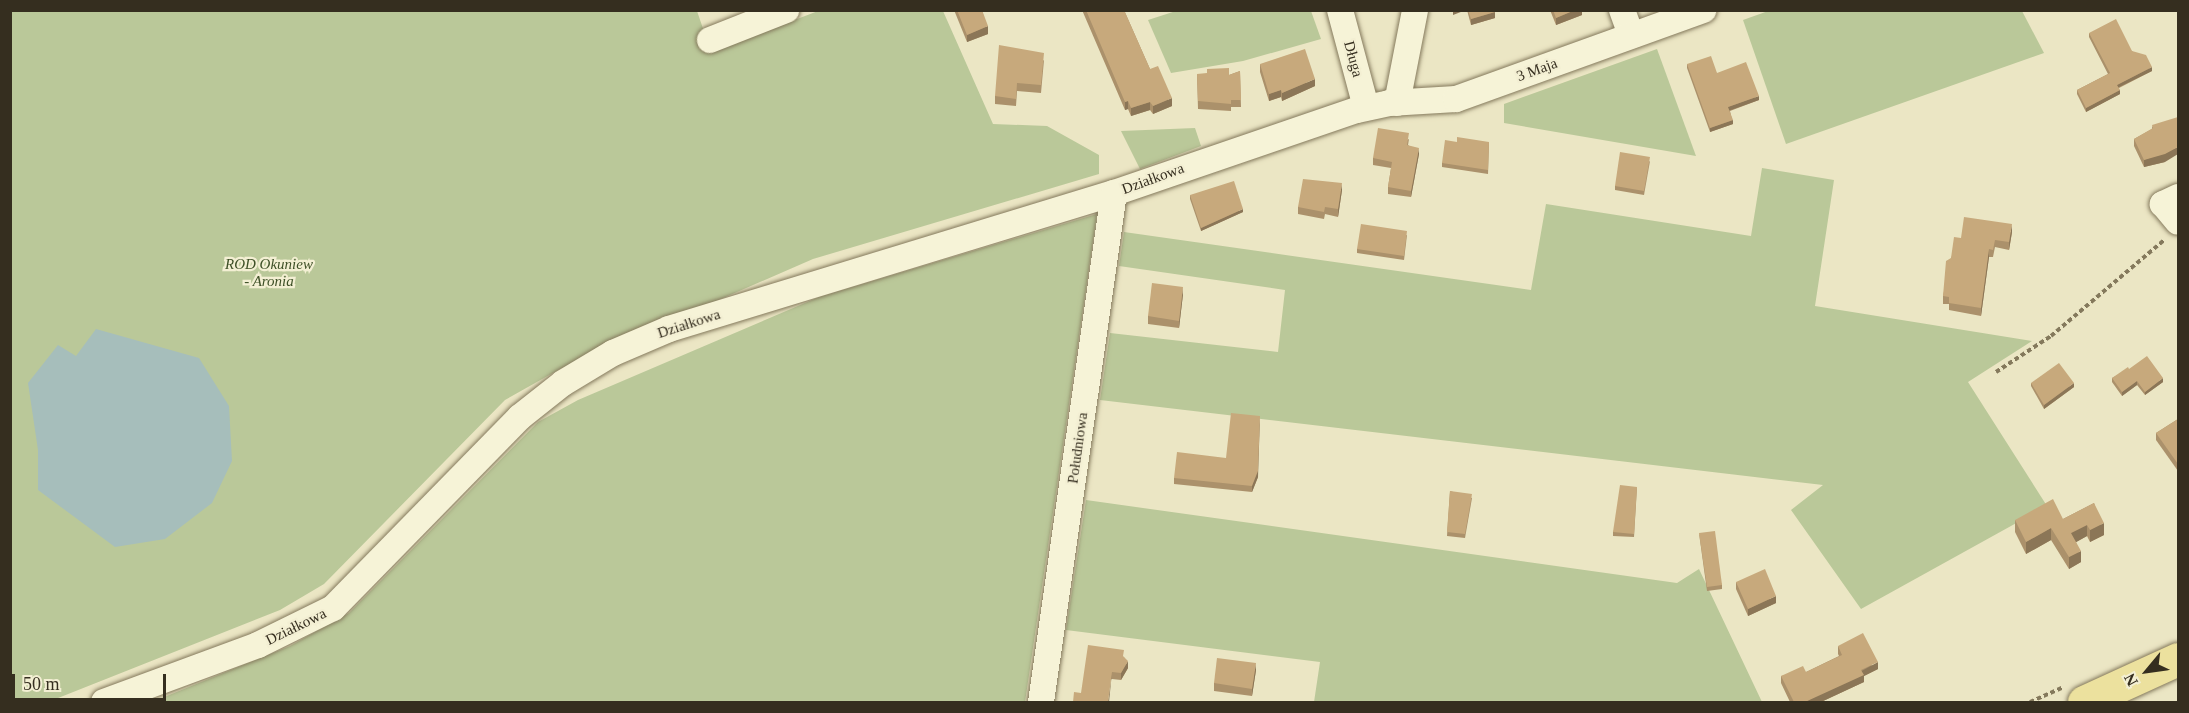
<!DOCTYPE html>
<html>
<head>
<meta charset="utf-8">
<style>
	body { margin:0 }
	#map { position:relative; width:2189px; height:713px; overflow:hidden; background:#ebe6c4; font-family:"Times New Roman",serif }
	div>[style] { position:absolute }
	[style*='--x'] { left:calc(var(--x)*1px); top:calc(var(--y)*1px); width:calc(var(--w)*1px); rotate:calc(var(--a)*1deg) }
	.green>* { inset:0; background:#bac899 }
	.water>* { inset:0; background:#a6bebb }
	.path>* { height:4px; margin-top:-2px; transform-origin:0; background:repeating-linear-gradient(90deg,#84795c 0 4.5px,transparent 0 7.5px) }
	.roads { filter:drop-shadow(0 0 2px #84795c) drop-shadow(0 0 2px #84795c) }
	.minor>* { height:26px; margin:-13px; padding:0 13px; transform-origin:13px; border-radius:13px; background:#f6f3d7 }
	.major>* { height:33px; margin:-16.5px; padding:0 16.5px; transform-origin:16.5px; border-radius:16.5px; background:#ece19e }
	.wall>* { inset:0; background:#ab916b }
	.shaded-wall>* { inset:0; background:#8b7657 }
	.building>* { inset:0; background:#c7a97c }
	span { translate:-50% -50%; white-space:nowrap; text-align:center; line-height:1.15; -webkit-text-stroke:4.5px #f3efd3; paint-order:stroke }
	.street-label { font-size:15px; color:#352e1f }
	.park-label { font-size:15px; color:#3e5027; font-style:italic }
	.frame { position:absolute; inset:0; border:12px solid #352e1f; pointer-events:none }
	.north { position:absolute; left:2117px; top:641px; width:60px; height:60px; -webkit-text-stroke:4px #f3efd3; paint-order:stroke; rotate:241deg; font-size:16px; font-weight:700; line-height:24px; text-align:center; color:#352e1f }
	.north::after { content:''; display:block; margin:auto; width:21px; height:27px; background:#352e1f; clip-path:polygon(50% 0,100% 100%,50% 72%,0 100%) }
	.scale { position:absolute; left:12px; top:674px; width:154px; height:27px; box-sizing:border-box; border:3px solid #352e1f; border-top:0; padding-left:8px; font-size:18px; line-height:21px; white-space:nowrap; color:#352e1f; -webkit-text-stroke:4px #f3efd3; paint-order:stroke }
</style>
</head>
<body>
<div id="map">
	<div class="green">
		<div style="clip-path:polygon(1179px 10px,1311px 11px,1321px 39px,1243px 61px,1171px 73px,1148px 20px)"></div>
		<div style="clip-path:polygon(1771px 10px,2022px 11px,2044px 53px,1786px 144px,1743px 20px)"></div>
		<div style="clip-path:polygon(10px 11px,697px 11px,711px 52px,818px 11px,943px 11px,993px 124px,1047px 126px,1099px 155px,1099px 174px,813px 259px,560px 369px,505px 400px,324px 584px,280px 610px,48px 702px,11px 702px)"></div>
		<div style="clip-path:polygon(1657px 49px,1696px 156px,1504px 123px,1504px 104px)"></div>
		<div style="clip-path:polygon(1195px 128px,1201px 146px,1140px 169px,1121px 131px)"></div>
		<div style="clip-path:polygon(1762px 168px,1834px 180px,1815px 306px,2032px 341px,1968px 382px,2047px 506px,1861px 609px,1791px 510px,1823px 485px,1100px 400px,1110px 333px,1278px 352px,1285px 290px,1119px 266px,1124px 232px,1531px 290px,1546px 204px,1751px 236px)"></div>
		<div style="clip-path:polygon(1097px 214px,1025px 702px,152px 702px,290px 646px,349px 613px,538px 422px,578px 400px,819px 297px)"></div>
		<div style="clip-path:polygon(1086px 500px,1677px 583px,1699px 569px,1762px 702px,1314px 702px,1320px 662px,1066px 630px)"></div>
	</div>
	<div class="water">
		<div style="clip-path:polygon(96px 329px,199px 358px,229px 406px,232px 461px,212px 503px,165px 539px,115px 547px,38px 490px,38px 450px,28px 383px,58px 345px,76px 356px)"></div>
	</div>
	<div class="path">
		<div style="--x:1996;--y:372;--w:66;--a:-33.2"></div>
		<div style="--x:2051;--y:336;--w:148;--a:-40.3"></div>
		<div style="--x:2030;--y:702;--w:36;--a:-24"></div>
	</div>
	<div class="roads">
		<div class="minor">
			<div style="--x:1340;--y:10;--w:100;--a:75"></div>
			<div style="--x:1622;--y:10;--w:27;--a:70"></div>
			<div style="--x:710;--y:40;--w:82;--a:-21.5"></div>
			<div style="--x:1397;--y:103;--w:95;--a:-79"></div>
			<div style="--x:2178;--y:197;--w:17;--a:155"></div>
			<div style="--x:2163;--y:204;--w:23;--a:50"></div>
			<div style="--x:104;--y:702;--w:164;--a:-20.3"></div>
			<div style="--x:258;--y:645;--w:84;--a:-26.3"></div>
			<div style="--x:333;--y:608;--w:267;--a:-45.6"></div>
			<div style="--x:520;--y:417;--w:55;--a:-38.3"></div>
			<div style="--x:563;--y:383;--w:58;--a:-31"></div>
			<div style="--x:613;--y:353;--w:61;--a:-23.2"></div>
			<div style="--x:669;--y:329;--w:465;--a:-17"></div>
			<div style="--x:1114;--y:193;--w:257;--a:-18.9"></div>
			<div style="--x:1357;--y:110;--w:33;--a:-12"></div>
			<div style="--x:1389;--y:103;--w:67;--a:-3.4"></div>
			<div style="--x:1456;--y:99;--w:263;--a:-19.8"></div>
			<div style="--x:1041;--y:702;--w:514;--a:-81.84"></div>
		</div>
		<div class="major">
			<div style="--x:2084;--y:702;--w:103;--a:-24.6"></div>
		</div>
	</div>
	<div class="wall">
		<div style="clip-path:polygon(954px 10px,982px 10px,988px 34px,967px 42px)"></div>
		<div style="clip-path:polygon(1082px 10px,1124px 10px,1150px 69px,1172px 106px,1153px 114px,1150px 110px,1131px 116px,1128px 109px,1125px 110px)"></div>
		<div style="clip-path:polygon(1467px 10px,1494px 10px,1495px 18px,1471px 25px)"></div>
		<div style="clip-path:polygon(1550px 10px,1582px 10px,1582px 15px,1556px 25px)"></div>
		<div style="clip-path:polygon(2089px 33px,2132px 51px,2152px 71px,2119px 88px,2120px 94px,2086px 112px,2077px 94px,2077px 90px,2108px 74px,2089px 37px)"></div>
		<div style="clip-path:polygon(1044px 60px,1041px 93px,1017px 91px,1016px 106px,995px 104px,995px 96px)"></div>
		<div style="clip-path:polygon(1260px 64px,1315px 86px,1282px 101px,1281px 97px,1269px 101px,1260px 72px)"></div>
		<div style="clip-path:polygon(1687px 64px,1717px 73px,1759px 100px,1730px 111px,1733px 124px,1710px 132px,1687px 68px)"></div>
		<div style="clip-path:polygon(1240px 71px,1241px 107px,1231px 107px,1231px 111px,1198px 109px,1197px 74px,1229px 75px)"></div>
		<div style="clip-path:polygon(2152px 125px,2165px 162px,2144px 167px,2134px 146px,2134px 139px,2152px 129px)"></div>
		<div style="clip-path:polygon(1409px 139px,1408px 145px,1419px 154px,1411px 197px,1388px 194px,1388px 187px,1391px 168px,1373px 165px,1373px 158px)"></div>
		<div style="clip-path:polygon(1457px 142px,1489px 142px,1488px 174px,1442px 167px,1442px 163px)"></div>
		<div style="clip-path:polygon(1650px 161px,1644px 195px,1615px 190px,1615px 186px)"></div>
		<div style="clip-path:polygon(1342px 190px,1338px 217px,1325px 214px,1324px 219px,1298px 214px,1298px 207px)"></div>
		<div style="clip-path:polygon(1190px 195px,1243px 212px,1201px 231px,1190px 199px)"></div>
		<div style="clip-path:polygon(2012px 232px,2009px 250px,1995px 247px,1993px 257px,1989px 257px,1981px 316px,1949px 310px,1949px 304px,1943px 304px,1943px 296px,1951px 258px,1961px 238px)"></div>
		<div style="clip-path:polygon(1407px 235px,1404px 260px,1357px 253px,1357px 249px)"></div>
		<div style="clip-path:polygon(1183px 294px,1179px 328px,1148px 324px,1148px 316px)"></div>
		<div style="clip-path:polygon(2129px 369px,2163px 382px,2145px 395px,2137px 385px,2122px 396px,2112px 382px,2112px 378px)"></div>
		<div style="clip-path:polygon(2031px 383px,2074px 387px,2044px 409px,2031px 386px)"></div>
		<div style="clip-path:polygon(2178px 419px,2178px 471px,2156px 440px,2156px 433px)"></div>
		<div style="clip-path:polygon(1258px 477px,1252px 492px,1174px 484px,1174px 478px)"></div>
		<div style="clip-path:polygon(1637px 487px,1634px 537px,1613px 536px,1613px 532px)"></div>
		<div style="clip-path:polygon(1450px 491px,1472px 498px,1465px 538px,1447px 536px)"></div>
		<div style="clip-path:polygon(2094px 503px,2104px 535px,2090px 542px,2087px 536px,2076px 542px,2081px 562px,2069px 569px,2051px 540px,2026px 554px,2015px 532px,2015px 520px,2063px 519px)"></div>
		<div style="clip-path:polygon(1699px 533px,1722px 585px,1722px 589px,1707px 591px)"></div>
		<div style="clip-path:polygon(1736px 582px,1776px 603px,1748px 616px,1736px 589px)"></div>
		<div style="clip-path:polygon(1838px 646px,1878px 669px,1864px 676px,1864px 682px,1821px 702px,1790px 702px,1781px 683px,1781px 676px,1806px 672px,1839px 656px,1838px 654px)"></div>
		<div style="clip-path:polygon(1124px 657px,1128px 668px,1121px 680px,1112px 679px,1081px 693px)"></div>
		<div style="clip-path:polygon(1256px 670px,1252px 696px,1214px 691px,1214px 683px)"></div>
	</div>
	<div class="shaded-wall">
		<div style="clip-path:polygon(1453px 10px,1466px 10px,1453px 15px)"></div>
		<div style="clip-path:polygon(1575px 10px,1582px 10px,1582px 15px,1556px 25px,1556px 18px)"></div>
		<div style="clip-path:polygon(1495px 12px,1495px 18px,1471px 25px,1471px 19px)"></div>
		<div style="clip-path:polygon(988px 26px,988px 34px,967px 42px,967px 35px)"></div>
		<div style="clip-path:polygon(2152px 67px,2152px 71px,2117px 88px,2117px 85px)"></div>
		<div style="clip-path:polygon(1315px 79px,1315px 86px,1282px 101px,1282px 93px)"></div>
		<div style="clip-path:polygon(1281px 90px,1281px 97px,1269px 101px,1269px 94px)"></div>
		<div style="clip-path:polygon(2120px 90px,2120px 94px,2086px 112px,2086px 108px)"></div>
		<div style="clip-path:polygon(1759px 96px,1759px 100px,1728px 111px,1728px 107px)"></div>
		<div style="clip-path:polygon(1172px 98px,1172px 106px,1153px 114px,1153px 106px)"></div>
		<div style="clip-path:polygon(1128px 101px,1128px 109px,1125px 110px,1125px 102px)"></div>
		<div style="clip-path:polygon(1150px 102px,1150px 110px,1131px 116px,1131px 108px)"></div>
		<div style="clip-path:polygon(1733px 120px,1733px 124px,1710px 132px,1710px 128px)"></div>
		<div style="clip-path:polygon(2178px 147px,2178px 154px,2165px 162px,2144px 167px,2144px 160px)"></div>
		<div style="clip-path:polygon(1419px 148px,1419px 154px,1411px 197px,1411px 191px)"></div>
		<div style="clip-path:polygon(1342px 183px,1342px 190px,1338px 217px,1338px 209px)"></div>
		<div style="clip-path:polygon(1243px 209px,1243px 212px,1201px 231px,1201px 228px)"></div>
		<div style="clip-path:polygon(2012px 224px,2012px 232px,2009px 250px,2009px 242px)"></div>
		<div style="clip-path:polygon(1989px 249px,1989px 257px,1981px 316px,1981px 308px)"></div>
		<div style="clip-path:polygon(1183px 287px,1183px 294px,1179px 328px,1179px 321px)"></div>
		<div style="clip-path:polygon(2163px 378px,2163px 382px,2145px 395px,2145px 392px)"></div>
		<div style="clip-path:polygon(2137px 381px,2137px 385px,2122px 396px,2122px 392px)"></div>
		<div style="clip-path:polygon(2074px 383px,2074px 387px,2044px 409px,2044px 405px)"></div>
		<div style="clip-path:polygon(1260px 416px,1258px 477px,1252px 492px,1252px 486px)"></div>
		<div style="clip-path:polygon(2104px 523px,2104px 535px,2090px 542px,2090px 530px)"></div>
		<div style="clip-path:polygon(2087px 525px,2087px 536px,2071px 545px,2071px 533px)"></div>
		<div style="clip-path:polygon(2051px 528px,2051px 540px,2026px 554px,2026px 542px)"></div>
		<div style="clip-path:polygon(2081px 551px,2081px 562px,2069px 569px,2069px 557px)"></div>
		<div style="clip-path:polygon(1776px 596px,1776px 603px,1748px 616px,1748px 609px)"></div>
		<div style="clip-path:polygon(1128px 661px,1128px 668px,1121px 680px,1121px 673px)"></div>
		<div style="clip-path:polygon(1878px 662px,1878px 669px,1864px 676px,1864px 682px,1821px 702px,1805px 702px)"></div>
		<div style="clip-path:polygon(1256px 663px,1256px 670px,1252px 696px,1252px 689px)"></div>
		<div style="clip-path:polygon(1112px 672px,1109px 702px,1108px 702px)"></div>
	</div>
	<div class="building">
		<div style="clip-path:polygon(957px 10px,982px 10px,988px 26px,967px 35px)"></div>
		<div style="clip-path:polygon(1086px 10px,1124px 10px,1150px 69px,1158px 66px,1172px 98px,1153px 106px,1150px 102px,1131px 108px,1128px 101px,1125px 102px)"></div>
		<div style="clip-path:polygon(1468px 10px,1494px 10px,1495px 12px,1471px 19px)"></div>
		<div style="clip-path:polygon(1553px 10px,1575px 10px,1556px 18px)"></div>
		<div style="clip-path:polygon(2116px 19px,2132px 51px,2146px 55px,2152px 67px,2117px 85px,2120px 90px,2086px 108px,2077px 90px,2110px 73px,2089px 33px)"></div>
		<div style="clip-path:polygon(999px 45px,1044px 53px,1041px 85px,1017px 83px,1016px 99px,995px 96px)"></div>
		<div style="clip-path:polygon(1305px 49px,1315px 79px,1282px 93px,1281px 90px,1269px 94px,1260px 64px)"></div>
		<div style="clip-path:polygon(1711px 56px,1717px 73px,1746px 62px,1759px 96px,1728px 107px,1733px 120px,1710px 128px,1687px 64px)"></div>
		<div style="clip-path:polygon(1229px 68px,1229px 75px,1240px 71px,1241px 100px,1231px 100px,1231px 104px,1198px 101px,1197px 74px,1207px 73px,1207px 69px)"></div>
		<div style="clip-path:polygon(2178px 117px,2178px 147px,2165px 154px,2144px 160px,2134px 139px,2153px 128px,2152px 125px)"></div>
		<div style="clip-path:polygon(1378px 128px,1409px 133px,1407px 145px,1419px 148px,1411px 191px,1388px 187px,1392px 162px,1373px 158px)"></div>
		<div style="clip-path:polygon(1457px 137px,1489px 142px,1488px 170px,1442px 163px,1445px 140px,1457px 142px)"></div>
		<div style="clip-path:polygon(1620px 152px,1650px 157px,1644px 191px,1615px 186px)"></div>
		<div style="clip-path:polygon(1303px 179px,1342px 183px,1338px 209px,1325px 207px,1324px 212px,1298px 207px)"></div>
		<div style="clip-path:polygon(1234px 181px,1243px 209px,1201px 228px,1190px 195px)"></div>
		<div style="clip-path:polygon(1964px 217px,2012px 224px,2009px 242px,1995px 240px,1993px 250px,1989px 249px,1981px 308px,1949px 303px,1949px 297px,1943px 296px,1946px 261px,1951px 258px,1954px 237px,1961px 238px)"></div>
		<div style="clip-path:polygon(1361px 224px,1407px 231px,1404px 256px,1357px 249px)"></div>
		<div style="clip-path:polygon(1152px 283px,1183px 287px,1179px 321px,1148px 316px)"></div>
		<div style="clip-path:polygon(2147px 356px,2163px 378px,2145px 392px,2137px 381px,2122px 392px,2112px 378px,2128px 367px,2129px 369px)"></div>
		<div style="clip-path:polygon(2059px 363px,2074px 383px,2044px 405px,2031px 383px)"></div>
		<div style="clip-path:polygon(1231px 413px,1260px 416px,1258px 471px,1252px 486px,1174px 478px,1177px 452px,1226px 458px)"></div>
		<div style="clip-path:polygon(2178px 419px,2178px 464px,2156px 433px)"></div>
		<div style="clip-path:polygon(1620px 485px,1637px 487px,1634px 534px,1613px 532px)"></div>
		<div style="clip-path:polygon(1450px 491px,1472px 494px,1465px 534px,1447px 532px)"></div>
		<div style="clip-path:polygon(2053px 499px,2063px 519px,2094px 503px,2104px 523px,2090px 530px,2087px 525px,2071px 533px,2081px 551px,2069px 557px,2051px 528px,2026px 542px,2015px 520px)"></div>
		<div style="clip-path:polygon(1715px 531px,1722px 585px,1707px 587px,1699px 533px)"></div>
		<div style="clip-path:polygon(1765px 569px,1776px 596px,1748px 609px,1736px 582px)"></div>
		<div style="clip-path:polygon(1863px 633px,1878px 662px,1861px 670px,1864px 675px,1805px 702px,1794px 702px,1781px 676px,1803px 666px,1806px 672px,1842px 655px,1838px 646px)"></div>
		<div style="clip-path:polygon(1088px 645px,1124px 650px,1123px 656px,1128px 661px,1121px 673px,1112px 672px,1108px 702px,1073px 702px,1074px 692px,1081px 693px)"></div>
		<div style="clip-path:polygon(1217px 658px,1256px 663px,1252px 689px,1214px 683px)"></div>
	</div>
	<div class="street-label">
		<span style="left:1353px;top:59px;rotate:75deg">Długa</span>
		<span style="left:1537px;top:70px;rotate:-20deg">3 Maja</span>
		<span style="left:1153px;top:179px;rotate:-20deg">Działkowa</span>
		<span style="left:689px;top:324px;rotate:-18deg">Działkowa</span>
		<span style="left:1078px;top:448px;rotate:-82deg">Południowa</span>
		<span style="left:296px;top:627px;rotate:-26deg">Działkowa</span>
	</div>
	<div class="park-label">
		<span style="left:269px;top:273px">ROD Okuniew<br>- Aronia</span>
	</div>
	<div class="frame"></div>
	<div class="north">N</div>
	<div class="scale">50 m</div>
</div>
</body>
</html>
